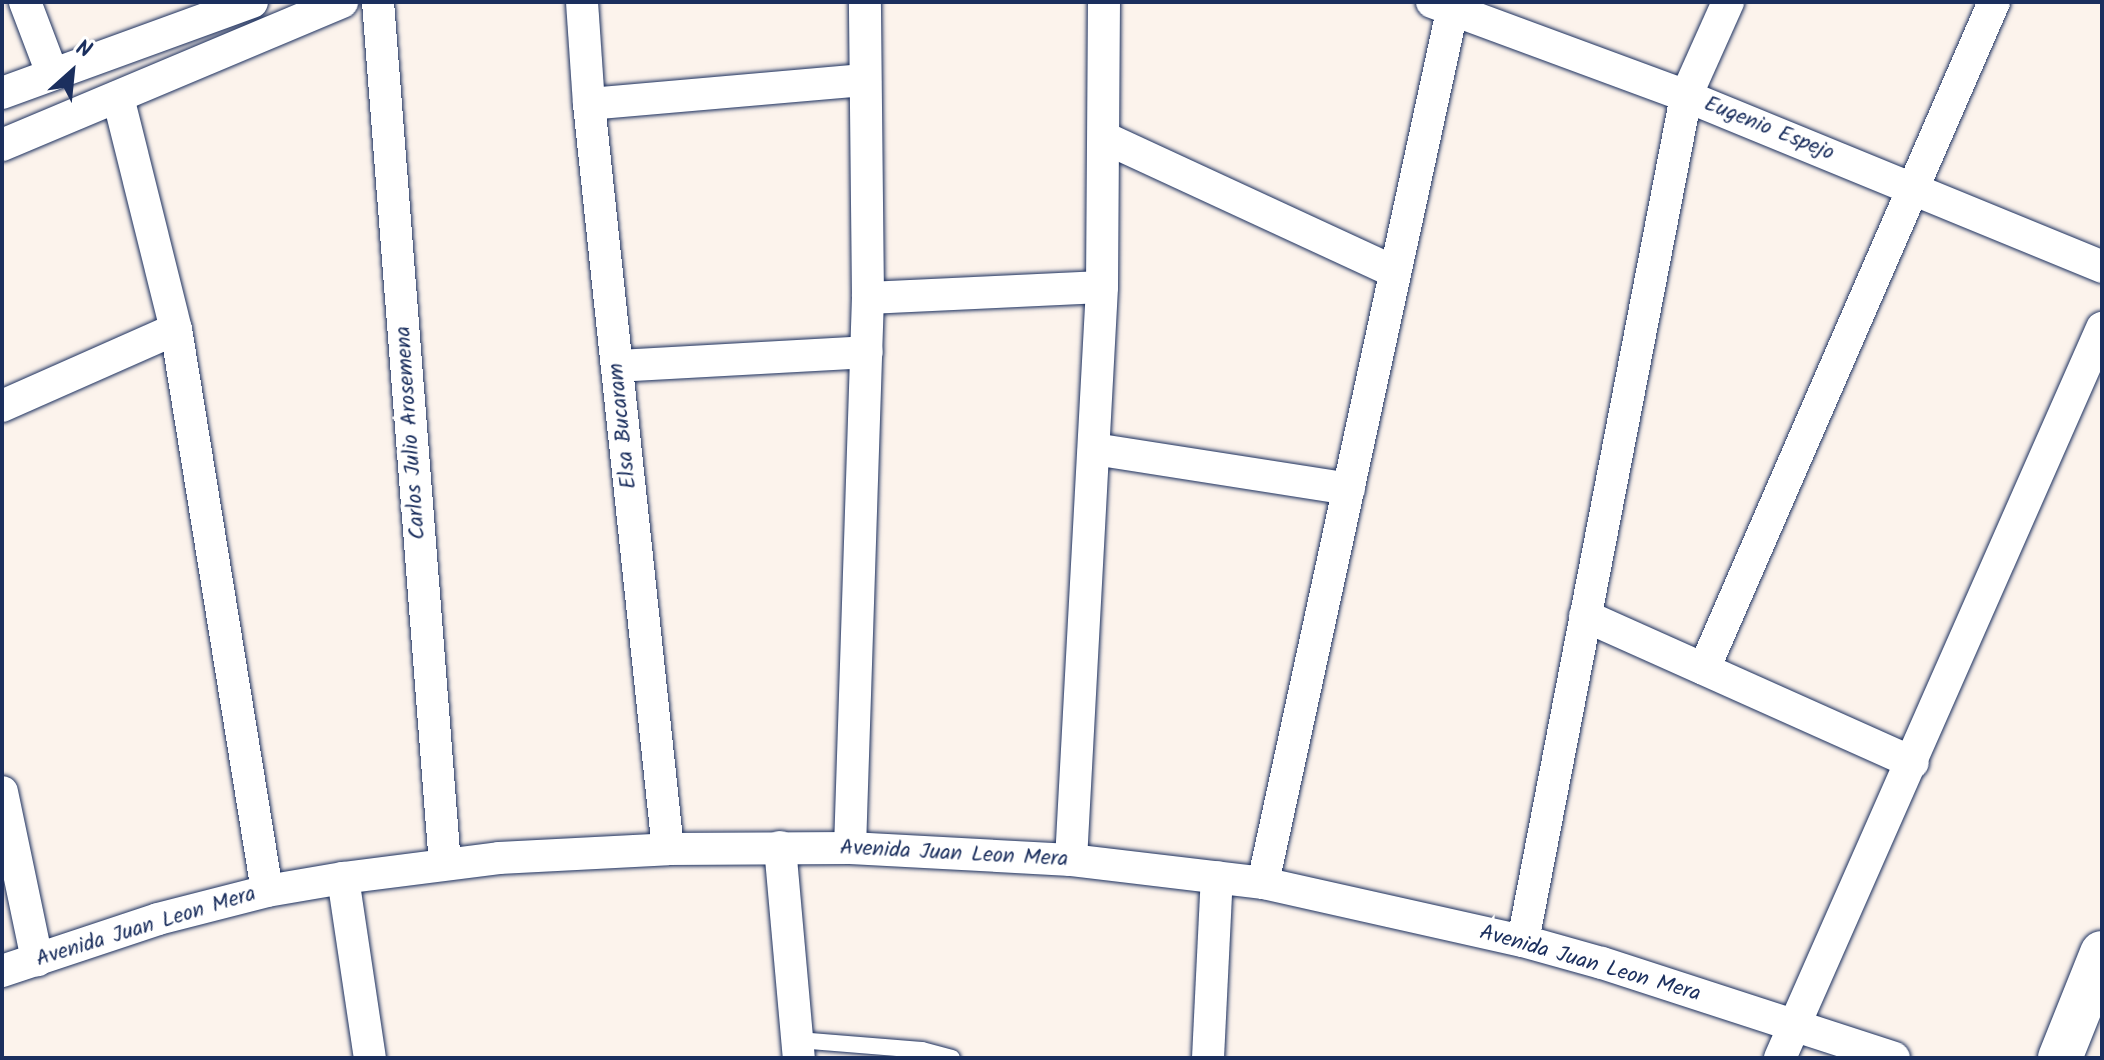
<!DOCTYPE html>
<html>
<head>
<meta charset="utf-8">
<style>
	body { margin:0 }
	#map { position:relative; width:2104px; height:1060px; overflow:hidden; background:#fcf3ec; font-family:Kalam,sans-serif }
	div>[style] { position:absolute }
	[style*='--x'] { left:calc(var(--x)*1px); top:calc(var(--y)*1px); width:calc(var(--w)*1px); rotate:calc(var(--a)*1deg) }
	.roads { filter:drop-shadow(0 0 2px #1b2f5e) drop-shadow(0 0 2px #1b2f5e) }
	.lane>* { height:16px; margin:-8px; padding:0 8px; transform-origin:8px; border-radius:8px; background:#fff }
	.street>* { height:32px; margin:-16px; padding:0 16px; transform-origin:16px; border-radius:16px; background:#fff }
	.secondary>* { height:44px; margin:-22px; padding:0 22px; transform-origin:22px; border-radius:22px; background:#fff }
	span { translate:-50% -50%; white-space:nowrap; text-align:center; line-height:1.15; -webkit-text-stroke:8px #fff; paint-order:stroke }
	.street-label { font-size:22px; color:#1b2f5e }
	.frame { position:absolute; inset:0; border:4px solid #1b2f5e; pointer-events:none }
	.north { position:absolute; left:32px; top:32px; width:80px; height:80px; -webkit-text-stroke:6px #fff; paint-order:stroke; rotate:27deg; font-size:22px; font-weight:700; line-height:32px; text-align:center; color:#1b2f5e }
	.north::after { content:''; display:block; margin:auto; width:28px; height:36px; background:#1b2f5e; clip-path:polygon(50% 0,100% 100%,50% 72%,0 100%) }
</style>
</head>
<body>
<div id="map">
	<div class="roads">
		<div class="lane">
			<div style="--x:798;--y:1040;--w:124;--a:4.6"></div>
			<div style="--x:922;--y:1050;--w:31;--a:15"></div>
		</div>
		<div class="street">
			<div style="--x:25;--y:2;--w:76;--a:69.2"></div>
			<div style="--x:378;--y:2;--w:865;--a:85.56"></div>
			<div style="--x:582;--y:2;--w:102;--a:86.1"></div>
			<div style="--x:589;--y:104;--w:749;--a:83.95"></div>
			<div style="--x:1432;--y:2;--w:271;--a:20.3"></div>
			<div style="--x:1686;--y:96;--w:450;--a:22.3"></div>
			<div style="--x:2;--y:93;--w:266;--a:-20"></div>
			<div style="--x:118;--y:97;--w:239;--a:76"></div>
			<div style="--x:176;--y:329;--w:569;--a:80.8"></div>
			<div style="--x:589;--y:104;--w:277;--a:-5"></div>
			<div style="--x:1105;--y:138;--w:317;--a:24.8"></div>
			<div style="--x:2;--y:145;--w:369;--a:-22.8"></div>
			<div style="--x:868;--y:298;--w:234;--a:-2.7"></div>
			<div style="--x:617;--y:366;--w:250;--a:-3.2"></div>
			<div style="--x:2;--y:406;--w:190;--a:-23.9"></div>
			<div style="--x:1094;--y:449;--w:258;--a:8.9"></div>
			<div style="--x:1585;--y:616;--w:359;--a:24.1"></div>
			<div style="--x:1704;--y:669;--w:727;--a:-66.5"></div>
			<div style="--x:2;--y:792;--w:172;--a:78.2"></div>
			<div style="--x:780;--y:847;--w:212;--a:84.9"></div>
			<div style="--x:850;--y:848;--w:550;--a:-88.13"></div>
			<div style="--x:868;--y:298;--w:296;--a:-90.6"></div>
			<div style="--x:1071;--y:860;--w:574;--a:-86.9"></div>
			<div style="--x:1102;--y:287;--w:285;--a:-89.6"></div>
			<div style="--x:343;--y:878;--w:182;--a:81.5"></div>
			<div style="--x:1263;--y:883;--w:901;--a:-77.77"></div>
			<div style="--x:1523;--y:941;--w:861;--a:-79.08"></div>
			<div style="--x:1686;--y:96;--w:103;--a:-65.9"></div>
			<div style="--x:2;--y:971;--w:164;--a:-18.4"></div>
			<div style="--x:158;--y:919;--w:113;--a:-14.4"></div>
			<div style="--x:267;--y:891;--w:77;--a:-9.7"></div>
			<div style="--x:343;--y:878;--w:157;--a:-7.3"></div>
			<div style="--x:499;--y:858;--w:169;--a:-3"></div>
			<div style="--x:668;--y:849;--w:182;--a:-0.3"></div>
			<div style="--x:850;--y:848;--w:221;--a:3.1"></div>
			<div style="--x:1071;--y:860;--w:193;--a:6.8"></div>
			<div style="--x:1263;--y:883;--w:266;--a:12.6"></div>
			<div style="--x:1523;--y:941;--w:82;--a:15.6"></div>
			<div style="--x:1602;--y:963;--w:307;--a:18"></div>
			<div style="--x:1208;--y:1058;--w:181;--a:-87.2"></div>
			<div style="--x:1780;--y:1058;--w:798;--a:-66.2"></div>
		</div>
		<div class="secondary">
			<div style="--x:2060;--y:1058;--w:113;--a:-68.2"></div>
		</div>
	</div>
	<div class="street-label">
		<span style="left:1769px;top:129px;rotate:22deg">Eugenio Espejo</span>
		<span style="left:623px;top:426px;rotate:-96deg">Elsa Bucaram</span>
		<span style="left:411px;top:433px;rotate:-94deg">Carlos Julio Arosemena</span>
		<span style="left:954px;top:854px;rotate:3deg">Avenida Juan Leon Mera</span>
		<span style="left:146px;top:927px;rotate:-17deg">Avenida Juan Leon Mera</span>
		<span style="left:1590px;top:964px;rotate:16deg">Avenida Juan Leon Mera</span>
	</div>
	<div class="frame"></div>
	<div class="north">N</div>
</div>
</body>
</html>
